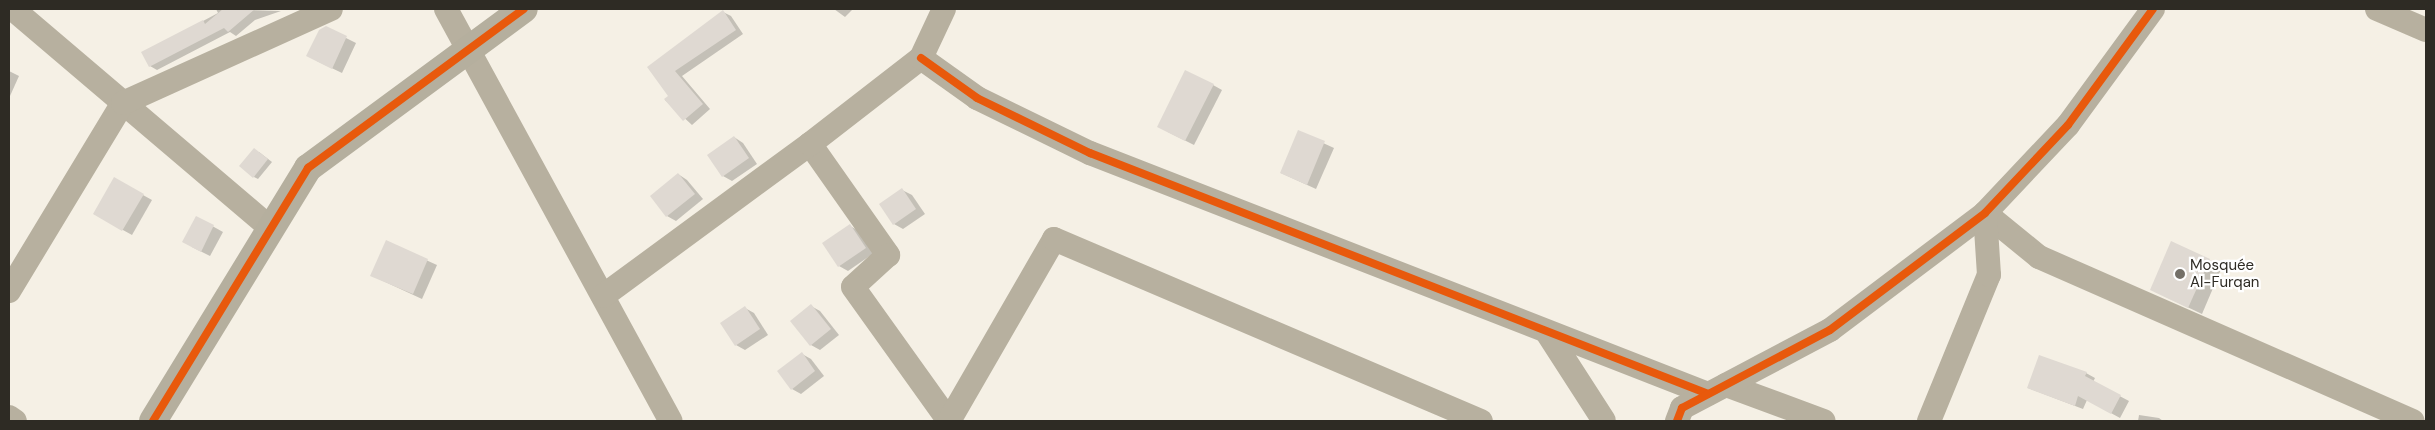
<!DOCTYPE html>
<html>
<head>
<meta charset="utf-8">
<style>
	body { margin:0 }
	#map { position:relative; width:2435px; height:430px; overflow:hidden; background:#f5f0e5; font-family:"DM Sans",sans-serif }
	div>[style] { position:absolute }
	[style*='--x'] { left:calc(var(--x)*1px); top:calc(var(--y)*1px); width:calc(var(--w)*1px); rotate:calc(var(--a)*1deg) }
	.shadow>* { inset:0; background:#0003 }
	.building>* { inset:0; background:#dfd9d2 }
	.street>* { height:24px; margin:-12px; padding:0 12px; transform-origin:12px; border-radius:12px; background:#b7b09f }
	.secondary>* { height:28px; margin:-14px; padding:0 14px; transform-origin:14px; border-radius:14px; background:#b5af9e }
	.cycleway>* { height:8px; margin:-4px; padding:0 4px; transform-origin:4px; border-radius:4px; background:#e8590c }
	.dots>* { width:14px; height:14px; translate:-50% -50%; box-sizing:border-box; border:2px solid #fff; border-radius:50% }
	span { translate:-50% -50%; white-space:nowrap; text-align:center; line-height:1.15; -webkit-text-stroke:4.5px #fff; paint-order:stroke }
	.poi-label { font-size:15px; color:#2e2b24 }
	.left { translate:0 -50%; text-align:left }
	.frame { position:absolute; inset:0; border:10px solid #2e2b24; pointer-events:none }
</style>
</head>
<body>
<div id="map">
	<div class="shadow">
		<div style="clip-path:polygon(216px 9px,281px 11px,255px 20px,236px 36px,230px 32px,157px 70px,150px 66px,143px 53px,218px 13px)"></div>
		<div style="clip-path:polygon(834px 9px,853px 9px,845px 17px)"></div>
		<div style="clip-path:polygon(723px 12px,731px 16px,743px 34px,682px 76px,710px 109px,692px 125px,665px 100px,669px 96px,649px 68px)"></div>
		<div style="clip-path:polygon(326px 28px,356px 43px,342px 73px,317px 61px)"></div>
		<div style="clip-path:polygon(9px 71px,19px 76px,10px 96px,9px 96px)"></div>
		<div style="clip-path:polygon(1213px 85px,1222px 90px,1194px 145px,1168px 132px)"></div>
		<div style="clip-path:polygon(1299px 132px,1334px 148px,1316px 189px,1281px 173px)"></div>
		<div style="clip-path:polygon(734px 137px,743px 143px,757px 164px,732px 181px,723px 176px)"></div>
		<div style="clip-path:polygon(259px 152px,272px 162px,258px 179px,254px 177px)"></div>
		<div style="clip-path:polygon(678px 174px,687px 180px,703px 199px,676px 221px,667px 216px)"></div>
		<div style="clip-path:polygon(114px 179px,152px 200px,132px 235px,94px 214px)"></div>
		<div style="clip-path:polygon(902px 190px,912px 195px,925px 214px,903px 229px,894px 224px)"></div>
		<div style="clip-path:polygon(196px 217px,223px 232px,210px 256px,192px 247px)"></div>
		<div style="clip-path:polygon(850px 226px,859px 231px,874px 253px,848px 271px,839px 266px)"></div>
		<div style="clip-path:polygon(386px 242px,437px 265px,422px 299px,381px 280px)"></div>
		<div style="clip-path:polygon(2209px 260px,2222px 267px,2202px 314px,2164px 296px)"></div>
		<div style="clip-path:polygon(811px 306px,820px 311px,839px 335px,820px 350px,811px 345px)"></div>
		<div style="clip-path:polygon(745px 308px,754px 313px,768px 335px,745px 350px,736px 345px)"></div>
		<div style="clip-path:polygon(802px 354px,811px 359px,824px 376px,801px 394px,792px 389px)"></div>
		<div style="clip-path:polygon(2086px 373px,2095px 378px,2093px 382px,2129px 401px,2120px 418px,2087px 400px,2083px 409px,2028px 388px)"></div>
		<div style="clip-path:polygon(2139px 415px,2159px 418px,2163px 421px,2138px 421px)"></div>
	</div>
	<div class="building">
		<div style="clip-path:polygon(223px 9px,255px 9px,228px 32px,224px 28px,149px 67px,141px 52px,203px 20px,205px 24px)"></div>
		<div style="clip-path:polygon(723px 10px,736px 30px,675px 71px,703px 104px,683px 121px,664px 99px,668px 96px,647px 67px)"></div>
		<div style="clip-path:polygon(326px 26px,347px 36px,332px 69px,306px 56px,319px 30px)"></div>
		<div style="clip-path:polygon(1185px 70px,1214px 84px,1185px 141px,1157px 127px)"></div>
		<div style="clip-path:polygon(1298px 130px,1325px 141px,1307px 185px,1280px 173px)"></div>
		<div style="clip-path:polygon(734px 136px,749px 158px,722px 177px,707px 155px)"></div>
		<div style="clip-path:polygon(254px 148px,268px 159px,253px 178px,239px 166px)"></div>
		<div style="clip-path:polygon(678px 173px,695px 194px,666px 217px,650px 196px)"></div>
		<div style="clip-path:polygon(114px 177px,144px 194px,122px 231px,93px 214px)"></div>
		<div style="clip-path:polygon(902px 188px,916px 209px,893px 225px,879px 204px)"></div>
		<div style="clip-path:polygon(196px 216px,214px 225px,201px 252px,182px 242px)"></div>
		<div style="clip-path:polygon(850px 224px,866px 248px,838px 267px,822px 243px)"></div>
		<div style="clip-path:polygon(386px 240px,428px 259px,413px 294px,370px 276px)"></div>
		<div style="clip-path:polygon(2171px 241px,2210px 259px,2188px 308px,2150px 290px)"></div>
		<div style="clip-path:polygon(811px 304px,831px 329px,810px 346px,790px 321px)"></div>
		<div style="clip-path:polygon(745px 306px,760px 329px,735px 346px,720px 323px)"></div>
		<div style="clip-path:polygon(802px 352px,815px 371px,791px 390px,777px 371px)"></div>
		<div style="clip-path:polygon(2039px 355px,2087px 372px,2085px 376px,2121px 395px,2111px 414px,2078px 396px,2075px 406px,2027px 388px)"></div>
	</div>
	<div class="street">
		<div style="--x:13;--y:9;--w:338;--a:40.4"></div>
		<div style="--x:446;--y:9;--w:469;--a:61.4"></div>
		<div style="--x:2377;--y:9;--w:53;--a:23.2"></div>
		<div style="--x:921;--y:58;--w:69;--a:35.5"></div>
		<div style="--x:977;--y:98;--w:126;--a:26"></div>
		<div style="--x:1090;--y:153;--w:663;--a:21.3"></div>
		<div style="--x:810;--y:144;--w:136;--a:54.9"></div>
		<div style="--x:888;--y:255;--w:47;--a:137.6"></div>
		<div style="--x:853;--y:287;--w:165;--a:54.4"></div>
		<div style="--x:1985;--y:213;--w:70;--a:39.2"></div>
		<div style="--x:2039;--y:257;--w:408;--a:23.7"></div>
		<div style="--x:9;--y:291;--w:220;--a:-58.8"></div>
		<div style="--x:123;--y:103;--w:228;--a:-24.3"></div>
		<div style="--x:603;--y:296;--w:257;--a:-36.3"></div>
		<div style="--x:810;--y:144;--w:140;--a:-37.8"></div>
		<div style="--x:921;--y:58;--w:54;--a:-64.9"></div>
		<div style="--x:1548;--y:334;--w:103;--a:57.2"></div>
		<div style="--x:1726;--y:385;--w:104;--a:20.2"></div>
		<div style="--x:9;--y:417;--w:7;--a:34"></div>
		<div style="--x:949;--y:421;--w:210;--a:-60"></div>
		<div style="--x:1054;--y:239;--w:464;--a:23.1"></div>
		<div style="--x:1677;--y:421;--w:14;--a:-69"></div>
		<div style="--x:1682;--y:408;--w:167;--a:-27.8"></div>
		<div style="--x:1830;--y:330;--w:194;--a:-37"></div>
		<div style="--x:1985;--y:213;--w:121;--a:-46.7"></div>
		<div style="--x:2068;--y:125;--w:144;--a:-53.8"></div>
		<div style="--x:1929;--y:421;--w:158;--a:-67.7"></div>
		<div style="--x:1989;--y:275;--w:62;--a:-93.7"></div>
	</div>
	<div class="secondary">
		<div style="--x:153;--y:421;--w:297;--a:-58.5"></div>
		<div style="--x:308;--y:168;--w:268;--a:-36.4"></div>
	</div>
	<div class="cycleway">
		<div style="--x:921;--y:58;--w:69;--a:35.5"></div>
		<div style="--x:977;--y:98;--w:126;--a:26"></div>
		<div style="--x:1090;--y:153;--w:663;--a:21.3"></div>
		<div style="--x:153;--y:421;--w:297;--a:-58.5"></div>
		<div style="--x:308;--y:168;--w:268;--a:-36.4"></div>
		<div style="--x:1677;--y:421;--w:14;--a:-69"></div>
		<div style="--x:1682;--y:408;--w:167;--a:-27.8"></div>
		<div style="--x:1830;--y:330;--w:194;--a:-37"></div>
		<div style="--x:1985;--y:213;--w:121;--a:-46.7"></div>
		<div style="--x:2068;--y:125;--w:144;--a:-53.8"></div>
	</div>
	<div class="dots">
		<div style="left:2180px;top:274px;background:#747068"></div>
	</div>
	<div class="poi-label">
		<span class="left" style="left:2190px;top:274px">Mosquée<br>Al-Furqan</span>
	</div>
	<div class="frame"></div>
</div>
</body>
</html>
